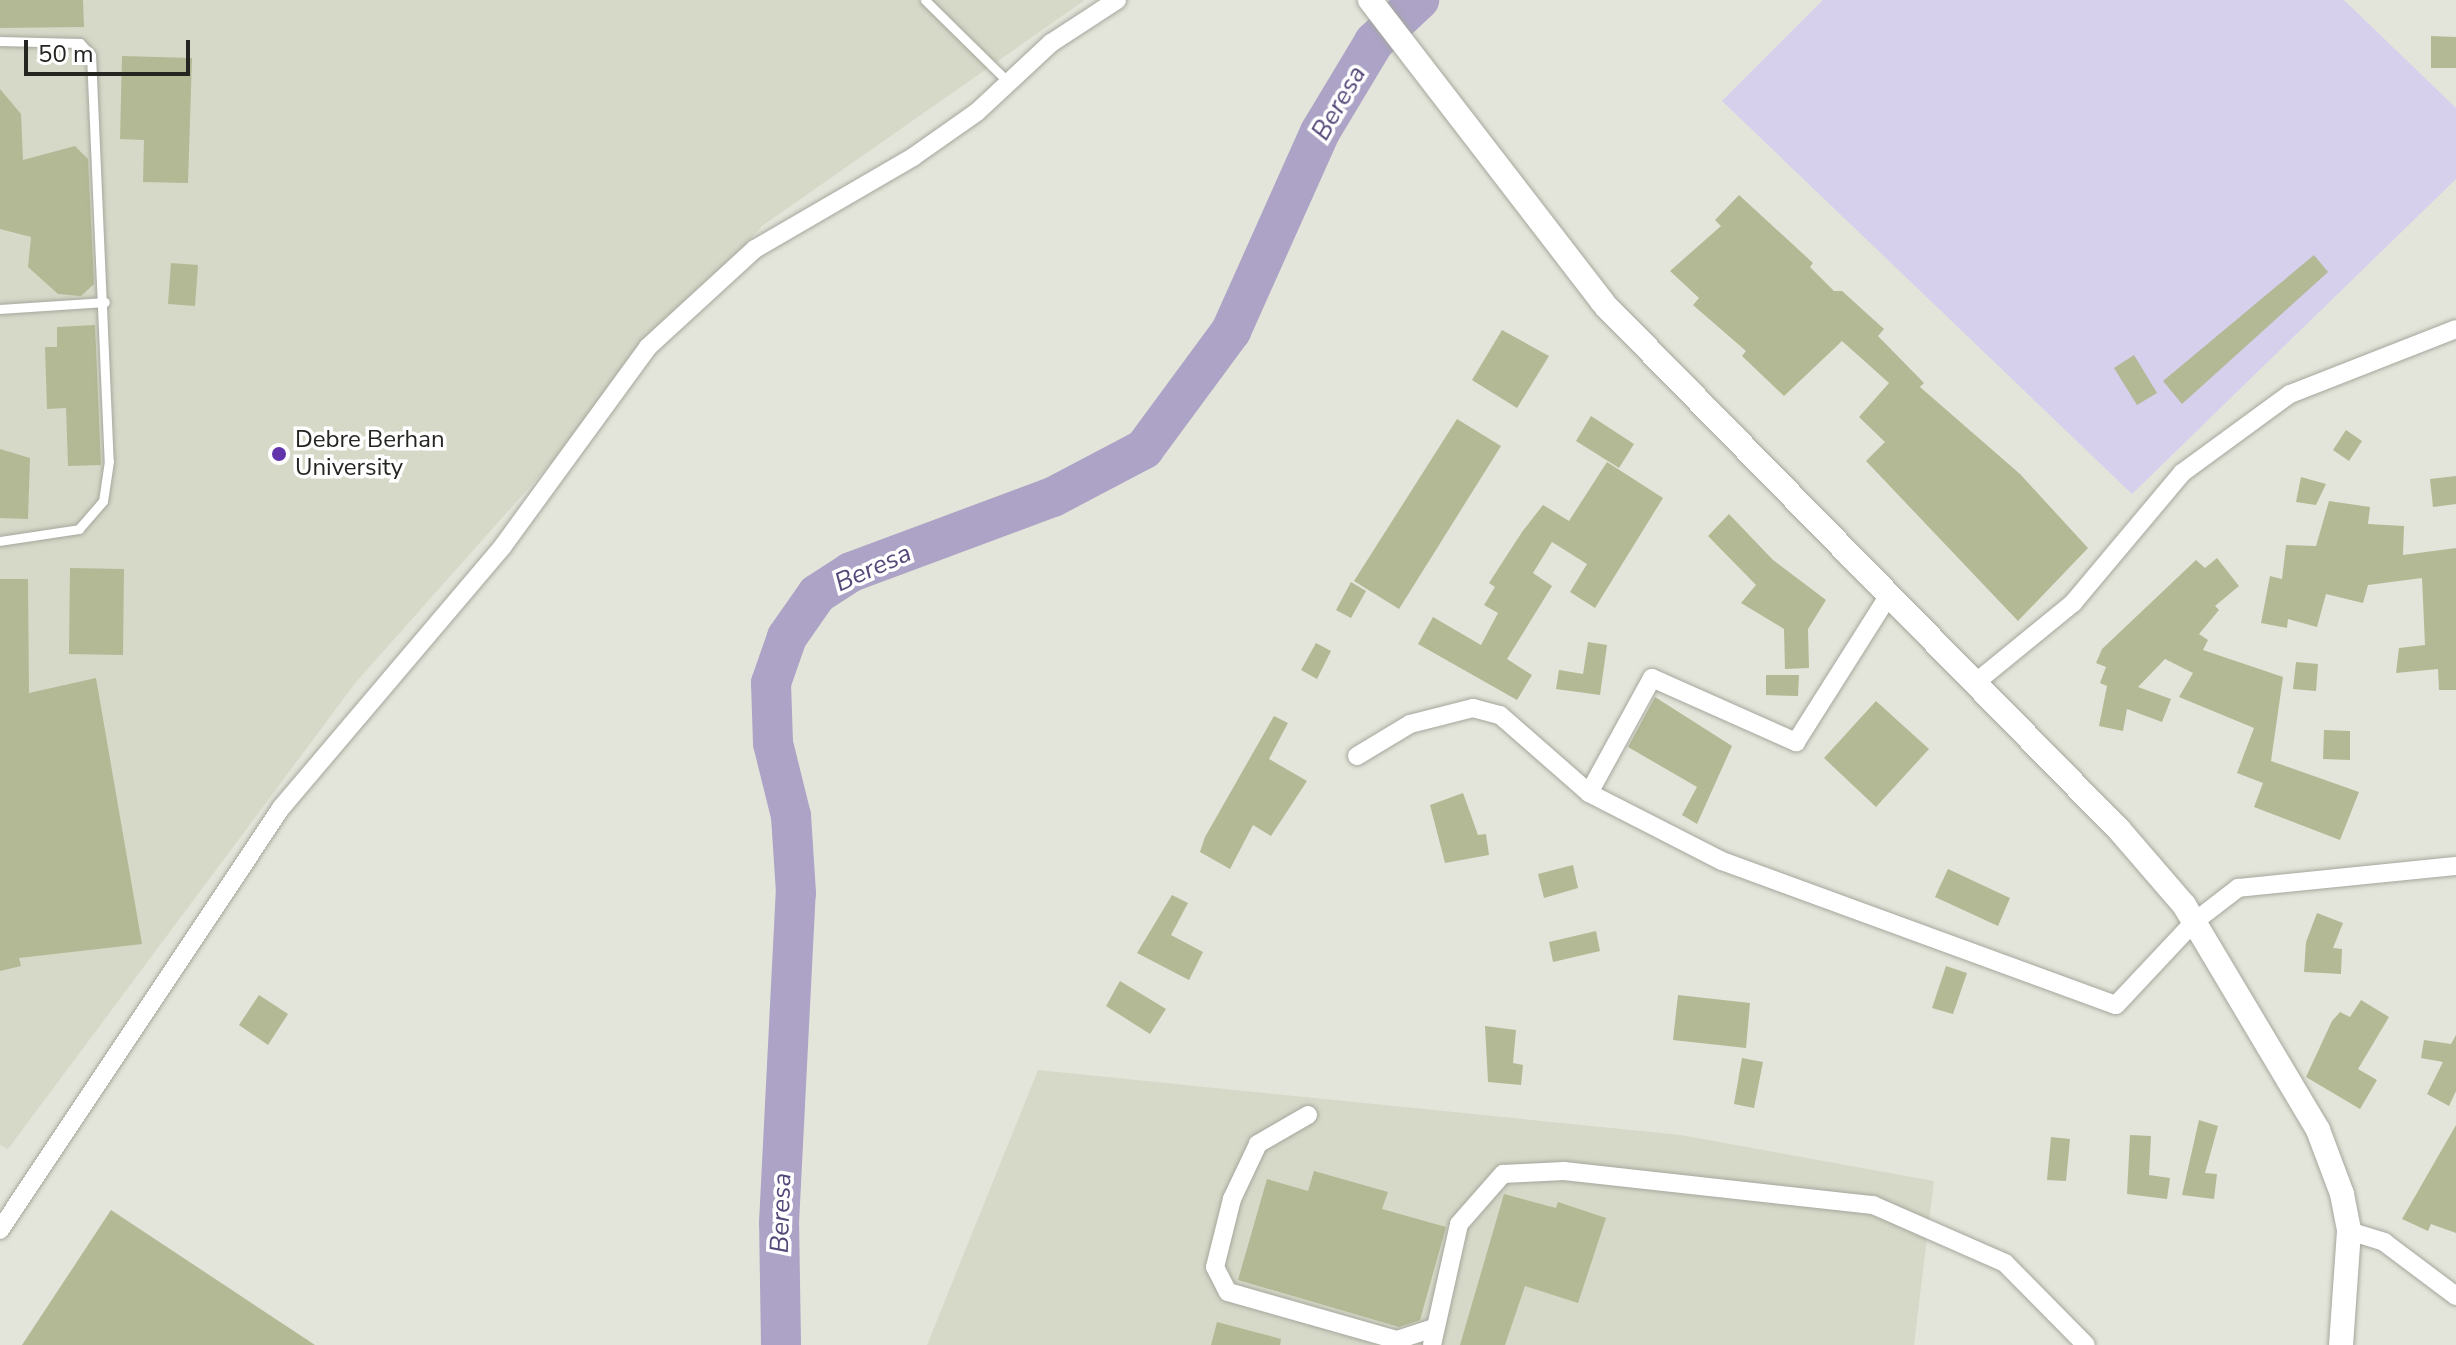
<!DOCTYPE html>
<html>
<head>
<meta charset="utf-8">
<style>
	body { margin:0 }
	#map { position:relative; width:2456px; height:1345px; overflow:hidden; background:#e3e5da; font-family:"Nunito Sans",sans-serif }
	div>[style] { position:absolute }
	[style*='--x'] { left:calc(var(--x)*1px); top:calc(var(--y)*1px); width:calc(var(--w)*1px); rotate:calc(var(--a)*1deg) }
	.built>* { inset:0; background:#d6d9c8 }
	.green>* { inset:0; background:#d6d0ed }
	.river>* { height:40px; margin:-20px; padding:0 20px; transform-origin:20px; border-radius:20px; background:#aca3c6 }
	.building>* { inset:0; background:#b3b994 }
	.roads { filter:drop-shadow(0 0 2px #a5a79d) drop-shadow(0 0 2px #a5a79d) }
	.lane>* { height:9px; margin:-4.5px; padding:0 4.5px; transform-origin:4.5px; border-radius:4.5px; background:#fff }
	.street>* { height:18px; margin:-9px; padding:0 9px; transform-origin:9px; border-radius:9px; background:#fff }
	.secondary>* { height:24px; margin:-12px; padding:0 12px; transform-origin:12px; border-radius:12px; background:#fff }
	.dots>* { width:22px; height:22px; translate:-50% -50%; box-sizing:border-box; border:4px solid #fff; border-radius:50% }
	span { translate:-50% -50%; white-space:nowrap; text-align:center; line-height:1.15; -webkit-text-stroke:7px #fff; paint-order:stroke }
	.poi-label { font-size:24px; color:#252622 }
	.left { translate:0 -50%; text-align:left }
	.water-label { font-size:26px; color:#554778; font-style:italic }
	.scale { position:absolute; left:24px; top:40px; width:166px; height:36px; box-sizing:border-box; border:4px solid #252622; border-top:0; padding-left:10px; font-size:24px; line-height:28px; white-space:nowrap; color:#252622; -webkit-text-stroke:6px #fff; paint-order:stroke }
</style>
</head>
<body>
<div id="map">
	<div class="built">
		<div style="clip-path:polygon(0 0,1085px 0,762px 226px,356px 682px,8px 1149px,0 1145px)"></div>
		<div style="clip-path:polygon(1038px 1070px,1681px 1135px,1934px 1181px,1914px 1345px,927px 1345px)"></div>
	</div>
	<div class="green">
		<div style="clip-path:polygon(1823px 0,2344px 0,2456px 108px,2456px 179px,2132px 494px,1722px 101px)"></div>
	</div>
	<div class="river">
		<div style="--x:781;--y:1345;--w:122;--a:-90.9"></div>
		<div style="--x:779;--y:1223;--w:330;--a:-87.1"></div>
		<div style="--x:796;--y:893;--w:77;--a:-93.7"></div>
		<div style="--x:791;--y:816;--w:75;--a:-103.9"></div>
		<div style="--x:773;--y:743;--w:60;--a:-91.9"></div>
		<div style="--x:771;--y:683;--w:49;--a:-70.8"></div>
		<div style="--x:787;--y:637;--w:52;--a:-55.1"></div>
		<div style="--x:817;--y:594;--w:40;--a:-32.9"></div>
		<div style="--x:851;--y:572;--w:215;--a:-20.4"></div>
		<div style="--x:1053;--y:497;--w:103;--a:-27.8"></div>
		<div style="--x:1144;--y:449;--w:147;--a:-53.6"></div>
		<div style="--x:1231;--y:331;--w:218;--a:-65.9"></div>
		<div style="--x:1320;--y:132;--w:105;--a:-59"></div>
		<div style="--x:1374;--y:42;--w:62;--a:-43"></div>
	</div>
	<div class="building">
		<div style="clip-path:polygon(0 0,83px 0,84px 27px,0 28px)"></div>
		<div style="clip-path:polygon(2431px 36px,2456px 37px,2456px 68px,2431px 68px)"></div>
		<div style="clip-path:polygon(122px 56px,192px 58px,188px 183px,143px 182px,144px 140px,120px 139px)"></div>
		<div style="clip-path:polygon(0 89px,21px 114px,23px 160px,75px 146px,88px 159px,94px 284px,81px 296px,58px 294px,28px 267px,31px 237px,0 229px)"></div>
		<div style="clip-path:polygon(1739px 195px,1813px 263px,1810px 267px,1834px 291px,1842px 291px,1884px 329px,1878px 336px,1924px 383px,1920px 387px,2020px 474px,2088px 548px,2018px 621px,1866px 461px,1885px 442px,1859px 417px,1889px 383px,1842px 341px,1784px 396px,1742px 356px,1746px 351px,1693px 305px,1699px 298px,1670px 271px,1721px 226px,1715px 220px)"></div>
		<div style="clip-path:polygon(2314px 255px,2328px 272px,2182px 404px,2163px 381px)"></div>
		<div style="clip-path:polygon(171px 263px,198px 265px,195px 306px,168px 304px)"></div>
		<div style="clip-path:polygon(95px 325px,101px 465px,68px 466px,66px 408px,47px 409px,45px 347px,57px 347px,57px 327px)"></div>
		<div style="clip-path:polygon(1502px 330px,1549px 356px,1517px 408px,1472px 380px)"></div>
		<div style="clip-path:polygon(2134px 355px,2157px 393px,2137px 405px,2114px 368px)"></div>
		<div style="clip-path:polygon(1591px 416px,1634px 444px,1619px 468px,1576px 441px)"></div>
		<div style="clip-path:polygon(1457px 419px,1501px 446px,1399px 609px,1354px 581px)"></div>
		<div style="clip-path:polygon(2346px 430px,2362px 441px,2349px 461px,2333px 450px)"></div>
		<div style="clip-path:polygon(0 449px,30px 458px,28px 519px,0 518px)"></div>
		<div style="clip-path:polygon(1607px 462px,1663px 498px,1595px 608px,1570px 592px,1587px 564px,1552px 542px,1533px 573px,1552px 586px,1507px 659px,1532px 675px,1517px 700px,1418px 644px,1433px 617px,1481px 645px,1498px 613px,1484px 605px,1495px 587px,1489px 583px,1522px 532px,1543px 505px,1569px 521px)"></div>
		<div style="clip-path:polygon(2456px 476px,2456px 504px,2433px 507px,2430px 479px)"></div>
		<div style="clip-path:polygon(2301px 477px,2326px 484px,2316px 505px,2296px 502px)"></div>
		<div style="clip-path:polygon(2329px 501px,2370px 507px,2368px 524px,2404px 526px,2403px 555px,2456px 548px,2456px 690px,2439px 690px,2438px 669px,2396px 673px,2399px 648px,2425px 645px,2422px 578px,2368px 585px,2363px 603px,2326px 594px,2317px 627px,2288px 619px,2287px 628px,2261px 623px,2270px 576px,2282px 579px,2286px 545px,2316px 546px)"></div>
		<div style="clip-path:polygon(1729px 514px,1773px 560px,1826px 600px,1808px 629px,1809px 668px,1785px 669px,1784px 629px,1741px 603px,1756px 585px,1708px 536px)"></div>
		<div style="clip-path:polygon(2217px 558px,2239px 586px,2215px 606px,2219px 610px,2199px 634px,2208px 640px,2203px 650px,2283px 677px,2271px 761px,2359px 792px,2340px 840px,2254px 807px,2263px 783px,2237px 773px,2254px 728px,2179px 697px,2193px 673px,2165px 659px,2138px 687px,2171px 699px,2162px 722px,2127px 709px,2123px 731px,2099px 726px,2107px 686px,2100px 683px,2106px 667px,2096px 663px,2102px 649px,2196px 560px,2205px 568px)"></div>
		<div style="clip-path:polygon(70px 568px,124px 569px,123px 655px,69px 654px)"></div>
		<div style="clip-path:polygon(0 579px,28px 579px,29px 693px,96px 678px,142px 944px,19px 958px,21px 966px,0 971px)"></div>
		<div style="clip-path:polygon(1351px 582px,1366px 591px,1351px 618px,1336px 610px)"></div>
		<div style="clip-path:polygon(1588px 642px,1607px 645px,1600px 695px,1556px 689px,1559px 670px,1583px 674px)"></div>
		<div style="clip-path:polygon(1316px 643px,1331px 651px,1317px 679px,1301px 670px)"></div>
		<div style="clip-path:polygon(2296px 662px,2318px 664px,2316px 691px,2293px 689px)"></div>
		<div style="clip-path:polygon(1766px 675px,1799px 675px,1798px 696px,1766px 695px)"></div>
		<div style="clip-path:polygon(1655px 697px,1732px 746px,1697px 824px,1682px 815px,1697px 787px,1628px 747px)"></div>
		<div style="clip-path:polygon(1876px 701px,1929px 749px,1876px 807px,1824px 758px)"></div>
		<div style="clip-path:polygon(1274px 716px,1288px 723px,1269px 759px,1307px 781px,1271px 836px,1253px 825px,1230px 869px,1200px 852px,1205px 837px)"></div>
		<div style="clip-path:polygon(2324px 730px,2350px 731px,2350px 760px,2323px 759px)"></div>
		<div style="clip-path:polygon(1463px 793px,1478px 835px,1486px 834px,1489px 855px,1445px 863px,1430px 805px)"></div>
		<div style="clip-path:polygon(1573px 865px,1578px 888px,1544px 898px,1538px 874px)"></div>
		<div style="clip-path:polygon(1948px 869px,2010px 898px,1998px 926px,1935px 897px)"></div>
		<div style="clip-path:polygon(1172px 895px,1188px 903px,1171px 935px,1203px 952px,1189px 980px,1137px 953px)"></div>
		<div style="clip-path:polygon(2317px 913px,2343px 923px,2333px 948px,2342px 949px,2341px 974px,2304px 972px,2306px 942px)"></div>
		<div style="clip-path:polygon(1596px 931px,1600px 951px,1553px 962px,1549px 942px)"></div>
		<div style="clip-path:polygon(1946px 966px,1967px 973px,1953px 1014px,1932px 1008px)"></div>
		<div style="clip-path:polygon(1120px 981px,1166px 1009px,1150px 1034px,1106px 1006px)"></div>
		<div style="clip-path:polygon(259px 995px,288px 1014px,268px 1045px,239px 1025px)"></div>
		<div style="clip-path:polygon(1678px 995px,1750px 1003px,1746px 1048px,1673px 1040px)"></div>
		<div style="clip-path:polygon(2361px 1000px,2389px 1017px,2358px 1069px,2377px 1080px,2360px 1109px,2306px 1077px,2332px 1021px,2340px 1012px,2350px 1017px)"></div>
		<div style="clip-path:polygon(1485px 1026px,1516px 1030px,1513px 1063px,1523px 1065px,1521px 1085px,1488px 1082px)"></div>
		<div style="clip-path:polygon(2456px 1035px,2456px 1091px,2449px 1106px,2427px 1094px,2443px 1062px,2421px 1058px,2424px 1040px,2451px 1044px)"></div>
		<div style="clip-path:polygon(1742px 1058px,1763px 1062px,1754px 1108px,1734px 1104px)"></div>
		<div style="clip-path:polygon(2199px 1120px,2218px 1126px,2205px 1173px,2217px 1174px,2214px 1199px,2182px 1195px)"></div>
		<div style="clip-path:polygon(2456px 1125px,2456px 1233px,2431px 1224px,2428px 1231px,2402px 1219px)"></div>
		<div style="clip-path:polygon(2130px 1135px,2151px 1136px,2149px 1175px,2170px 1178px,2167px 1199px,2127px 1194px)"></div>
		<div style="clip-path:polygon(2051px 1137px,2070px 1139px,2066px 1181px,2047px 1180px)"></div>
		<div style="clip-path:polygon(1314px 1171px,1388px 1192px,1382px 1209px,1446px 1227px,1420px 1320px,1399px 1327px,1238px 1280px,1267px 1179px,1308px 1191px)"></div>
		<div style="clip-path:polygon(1504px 1194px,1556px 1208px,1558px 1202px,1606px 1218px,1578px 1303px,1525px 1286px,1505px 1345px,1460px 1345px)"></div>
		<div style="clip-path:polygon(111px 1210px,315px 1345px,22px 1345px)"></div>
		<div style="clip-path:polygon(1217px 1322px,1281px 1339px,1280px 1345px,1211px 1345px)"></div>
	</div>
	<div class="roads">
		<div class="lane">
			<div style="--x:925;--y:0;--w:115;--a:44.6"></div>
			<div style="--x:0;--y:41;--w:80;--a:1.4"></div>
			<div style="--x:80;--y:43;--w:16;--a:47"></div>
			<div style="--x:91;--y:55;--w:406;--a:87.5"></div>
			<div style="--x:109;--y:461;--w:40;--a:98.5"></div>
			<div style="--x:103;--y:501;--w:37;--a:131"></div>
			<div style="--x:79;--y:529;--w:80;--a:171.4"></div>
			<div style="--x:0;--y:309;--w:105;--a:-3.8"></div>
		</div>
		<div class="street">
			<div style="--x:1975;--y:683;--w:127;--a:-39.2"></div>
			<div style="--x:2073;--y:603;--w:170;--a:-50"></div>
			<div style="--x:2182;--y:473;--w:134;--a:-36.2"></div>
			<div style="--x:2290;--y:394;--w:178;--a:-21.4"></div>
			<div style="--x:1357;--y:756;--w:62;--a:-31.1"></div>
			<div style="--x:1410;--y:724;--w:65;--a:-14.3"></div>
			<div style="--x:1473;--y:708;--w:28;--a:15"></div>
			<div style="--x:1500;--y:715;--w:118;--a:41.2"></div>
			<div style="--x:1589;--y:793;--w:149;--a:27.1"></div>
			<div style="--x:1722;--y:861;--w:419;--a:20.1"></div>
			<div style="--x:2116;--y:1005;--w:114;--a:-46.8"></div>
			<div style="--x:2194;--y:922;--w:56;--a:-37.7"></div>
			<div style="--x:2238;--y:888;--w:219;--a:-5.8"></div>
			<div style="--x:1589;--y:793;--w:131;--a:-61.3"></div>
			<div style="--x:1652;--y:678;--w:158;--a:24"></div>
			<div style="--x:1796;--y:742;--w:174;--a:-57.7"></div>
			<div style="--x:1308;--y:1115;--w:58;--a:149.9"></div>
			<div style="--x:1258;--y:1144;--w:61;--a:115.3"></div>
			<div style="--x:1232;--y:1199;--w:70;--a:104"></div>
			<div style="--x:1215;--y:1267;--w:28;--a:63"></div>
			<div style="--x:1228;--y:1292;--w:176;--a:15.9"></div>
			<div style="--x:1397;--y:1340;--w:40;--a:-18"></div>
			<div style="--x:0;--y:1230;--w:507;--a:-56.34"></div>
			<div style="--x:281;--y:808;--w:343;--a:-49.7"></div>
			<div style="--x:503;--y:546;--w:246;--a:-53.9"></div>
			<div style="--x:648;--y:347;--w:145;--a:-42.5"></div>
			<div style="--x:755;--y:249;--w:183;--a:-30.2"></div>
			<div style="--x:913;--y:157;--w:78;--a:-35.1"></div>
			<div style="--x:977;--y:112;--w:101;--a:-43"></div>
			<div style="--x:1051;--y:43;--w:79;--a:-33.1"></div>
			<div style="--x:2349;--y:1231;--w:37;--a:17"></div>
			<div style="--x:2384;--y:1242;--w:90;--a:36.9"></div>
			<div style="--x:1432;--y:1345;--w:124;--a:-77.4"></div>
			<div style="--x:1459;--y:1224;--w:67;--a:-48.7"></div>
			<div style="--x:1503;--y:1174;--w:61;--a:-2.8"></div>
			<div style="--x:1564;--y:1171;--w:311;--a:6.3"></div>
			<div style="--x:1873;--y:1205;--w:144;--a:23.7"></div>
			<div style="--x:2005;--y:1263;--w:115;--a:45.4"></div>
		</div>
		<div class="secondary">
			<div style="--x:1370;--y:0;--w:382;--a:52.4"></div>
			<div style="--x:1603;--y:303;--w:740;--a:45.6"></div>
			<div style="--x:2121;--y:832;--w:96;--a:49.2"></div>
			<div style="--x:2184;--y:905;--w:262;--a:59.2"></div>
			<div style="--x:2318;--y:1130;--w:68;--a:69.4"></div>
			<div style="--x:2342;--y:1194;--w:38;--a:79"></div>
			<div style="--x:2349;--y:1231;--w:114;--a:94"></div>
		</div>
	</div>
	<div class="dots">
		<div style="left:279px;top:454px;background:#6234ac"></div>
	</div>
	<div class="poi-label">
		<span class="left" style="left:295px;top:454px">Debre Berhan<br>University</span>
	</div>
	<div class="water-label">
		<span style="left:1339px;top:103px;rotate:-60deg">Beresa</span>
		<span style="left:873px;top:568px;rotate:-24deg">Beresa</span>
		<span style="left:781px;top:1213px;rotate:-88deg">Beresa</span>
	</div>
	<div class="scale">50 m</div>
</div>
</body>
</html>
